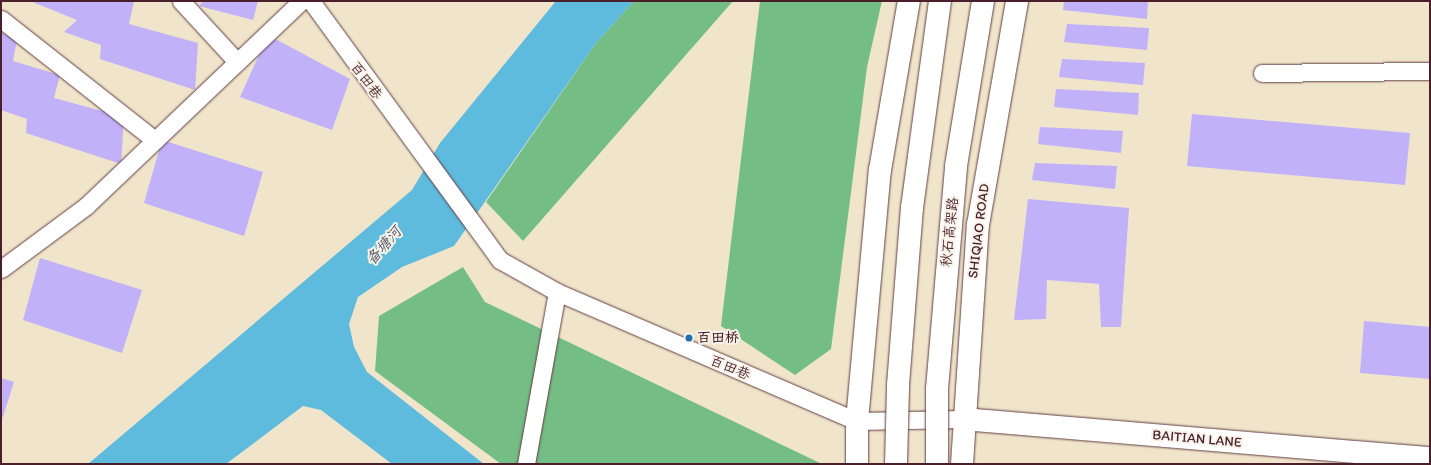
<!DOCTYPE html>
<html>
<head>
<meta charset="utf-8">
<style>
	body { margin:0 }
	#map { position:relative; width:1431px; height:465px; overflow:hidden; background:#f0e5cb; font-family:Itim,"LXGW WenKai TC",sans-serif }
	div>[style] { position:absolute }
	[style*='--x'] { left:calc(var(--x)*1px); top:calc(var(--y)*1px); width:calc(var(--w)*1px); rotate:calc(var(--a)*1deg) }
	.forest>* { inset:0; background:#74be85 }
	.water>* { inset:0; background:#5fbbdd }
	.building>* { inset:0; background:#c0b1f9 }
	.roads { filter:drop-shadow(0 0 1px #633d43) drop-shadow(0 0 1px #633d43) }
	.street>* { height:17px; margin:-8.5px; padding:0 8.5px; transform-origin:8.5px; border-radius:8.5px; background:#fff }
	.secondary>* { height:22px; margin:-11px; padding:0 11px; transform-origin:11px; border-radius:11px; background:#fff }
	.primary>* { height:22px; margin:-11px; padding:0 11px; transform-origin:11px; border-radius:11px; background:#fff }
	.bridges { filter:drop-shadow(0 0 1px #633d43) drop-shadow(0 0 1px #633d43) }
	.highway-bridge>* { height:22px; margin:-11px; padding:0 11px; transform-origin:11px; border-radius:11px; background:#fff }
	.dots>* { width:11px; height:11px; translate:-50% -50%; box-sizing:border-box; border:2px solid #f7f3e8; border-radius:50% }
	span { translate:-50% -50%; white-space:nowrap; text-align:center; line-height:1.15; -webkit-text-stroke:4px #f7f3e8; paint-order:stroke }
	.street-label { font-size:14px; color:#4a1f2b }
	.poi-label { font-size:14px; color:#4a1f2b; font-weight:700 }
	.left { translate:0 -50%; text-align:left }
	.water-label { font-size:15px; color:#515669; font-style:italic }
	.frame { position:absolute; inset:0; border:2px solid #4a1f2b; pointer-events:none }
</style>
</head>
<body>
<div id="map">
	<div class="forest">
		<div style="clip-path:polygon(634px 1px,733px 1px,523px 241px,486px 202px,596px 43px)"></div>
		<div style="clip-path:polygon(760px 1px,882px 1px,867px 67px,831px 349px,795px 375px,721px 326px)"></div>
		<div style="clip-path:polygon(463px 267px,485px 302px,822px 464px,501px 464px,375px 371px,379px 316px)"></div>
	</div>
	<div class="water">
		<div style="clip-path:polygon(556px 1px,634px 1px,596px 43px,454px 246px,402px 267px,358px 297px,349px 324px,354px 347px,367px 372px,484px 464px,392px 464px,321px 410px,303px 406px,226px 464px,88px 464px,412px 190px,440px 143px)"></div>
	</div>
	<div class="building">
		<div style="clip-path:polygon(30px 1px,134px 1px,129px 24px,198px 43px,195px 90px,100px 59px,101px 45px,64px 32px,77px 20px)"></div>
		<div style="clip-path:polygon(203px 1px,258px 1px,253px 20px,199px 6px)"></div>
		<div style="clip-path:polygon(1064px 1px,1148px 1px,1147px 19px,1063px 10px)"></div>
		<div style="clip-path:polygon(1067px 24px,1149px 28px,1147px 50px,1064px 42px)"></div>
		<div style="clip-path:polygon(1px 32px,17px 40px,13px 61px,60px 75px,54px 98px,124px 117px,121px 164px,26px 133px,27px 119px,1px 110px)"></div>
		<div style="clip-path:polygon(268px 35px,350px 79px,332px 130px,240px 97px)"></div>
		<div style="clip-path:polygon(1062px 59px,1145px 63px,1143px 85px,1059px 77px)"></div>
		<div style="clip-path:polygon(1056px 89px,1139px 93px,1138px 115px,1054px 107px)"></div>
		<div style="clip-path:polygon(1192px 114px,1410px 133px,1405px 185px,1187px 166px)"></div>
		<div style="clip-path:polygon(1040px 127px,1123px 131px,1121px 153px,1038px 144px)"></div>
		<div style="clip-path:polygon(162px 140px,263px 172px,244px 236px,144px 203px)"></div>
		<div style="clip-path:polygon(1035px 163px,1117px 166px,1115px 189px,1032px 180px)"></div>
		<div style="clip-path:polygon(1028px 199px,1129px 208px,1121px 327px,1101px 327px,1099px 284px,1047px 280px,1046px 319px,1014px 320px)"></div>
		<div style="clip-path:polygon(40px 258px,142px 290px,122px 353px,23px 320px)"></div>
		<div style="clip-path:polygon(1364px 321px,1430px 327px,1430px 379px,1360px 373px)"></div>
		<div style="clip-path:polygon(1px 378px,14px 382px,1px 423px)"></div>
	</div>
	<div class="roads">
		<div class="street">
			<div style="--x:181;--y:1;--w:83;--a:47.4"></div>
			<div style="--x:311;--y:1;--w:321;--a:53.9"></div>
			<div style="--x:500;--y:260;--w:65;--a:29.3"></div>
			<div style="--x:557;--y:292;--w:327;--a:23.3"></div>
			<div style="--x:857;--y:421;--w:106;--a:-1.1"></div>
			<div style="--x:1;--y:19;--w:196;--a:38.2"></div>
			<div style="--x:1262;--y:73;--w:168;--a:-0.7"></div>
			<div style="--x:1;--y:269;--w:106;--a:-36.5"></div>
			<div style="--x:86;--y:206;--w:297;--a:-43.6"></div>
			<div style="--x:526;--y:464;--w:175;--a:-79.8"></div>
		</div>
		<div class="secondary">
			<div style="--x:963;--y:419;--w:469;--a:4.8"></div>
		</div>
		<div class="primary">
			<div style="--x:857;--y:464;--w:43;--a:-90"></div>
			<div style="--x:857;--y:421;--w:252;--a:-84.8"></div>
			<div style="--x:880;--y:170;--w:171;--a:-80.3"></div>
			<div style="--x:962;--y:464;--w:240;--a:-86.2"></div>
			<div style="--x:978;--y:225;--w:227;--a:-80.1"></div>
		</div>
	</div>
	<div class="bridges">
		<div class="highway-bridge">
			<div style="--x:896;--y:464;--w:79;--a:-88.5"></div>
			<div style="--x:898;--y:385;--w:178;--a:-85.5"></div>
			<div style="--x:912;--y:208;--w:209;--a:-82.3"></div>
			<div style="--x:937;--y:464;--w:75;--a:-90"></div>
			<div style="--x:937;--y:389;--w:224;--a:-85.1"></div>
			<div style="--x:956;--y:166;--w:167;--a:-80.7"></div>
		</div>
	</div>
	<div class="dots">
		<div style="left:689px;top:338px;background:#1f6fb2"></div>
	</div>
	<div class="street-label">
		<span style="left:366px;top:81px;rotate:53deg">百田巷</span>
		<span style="left:979px;top:231px;rotate:-83deg">SHIQIAO ROAD</span>
		<span style="left:950px;top:232px;rotate:-84deg">秋石高架路</span>
		<span style="left:730px;top:368px;rotate:23deg">百田巷</span>
		<span style="left:1197px;top:439px;rotate:5deg">BAITIAN LANE</span>
	</div>
	<div class="poi-label">
		<span class="left" style="left:697px;top:338px">百田桥</span>
	</div>
	<div class="water-label">
		<span style="left:384px;top:246px;rotate:-49deg">备塘河</span>
	</div>
	<div class="frame"></div>
</div>
</body>
</html>
